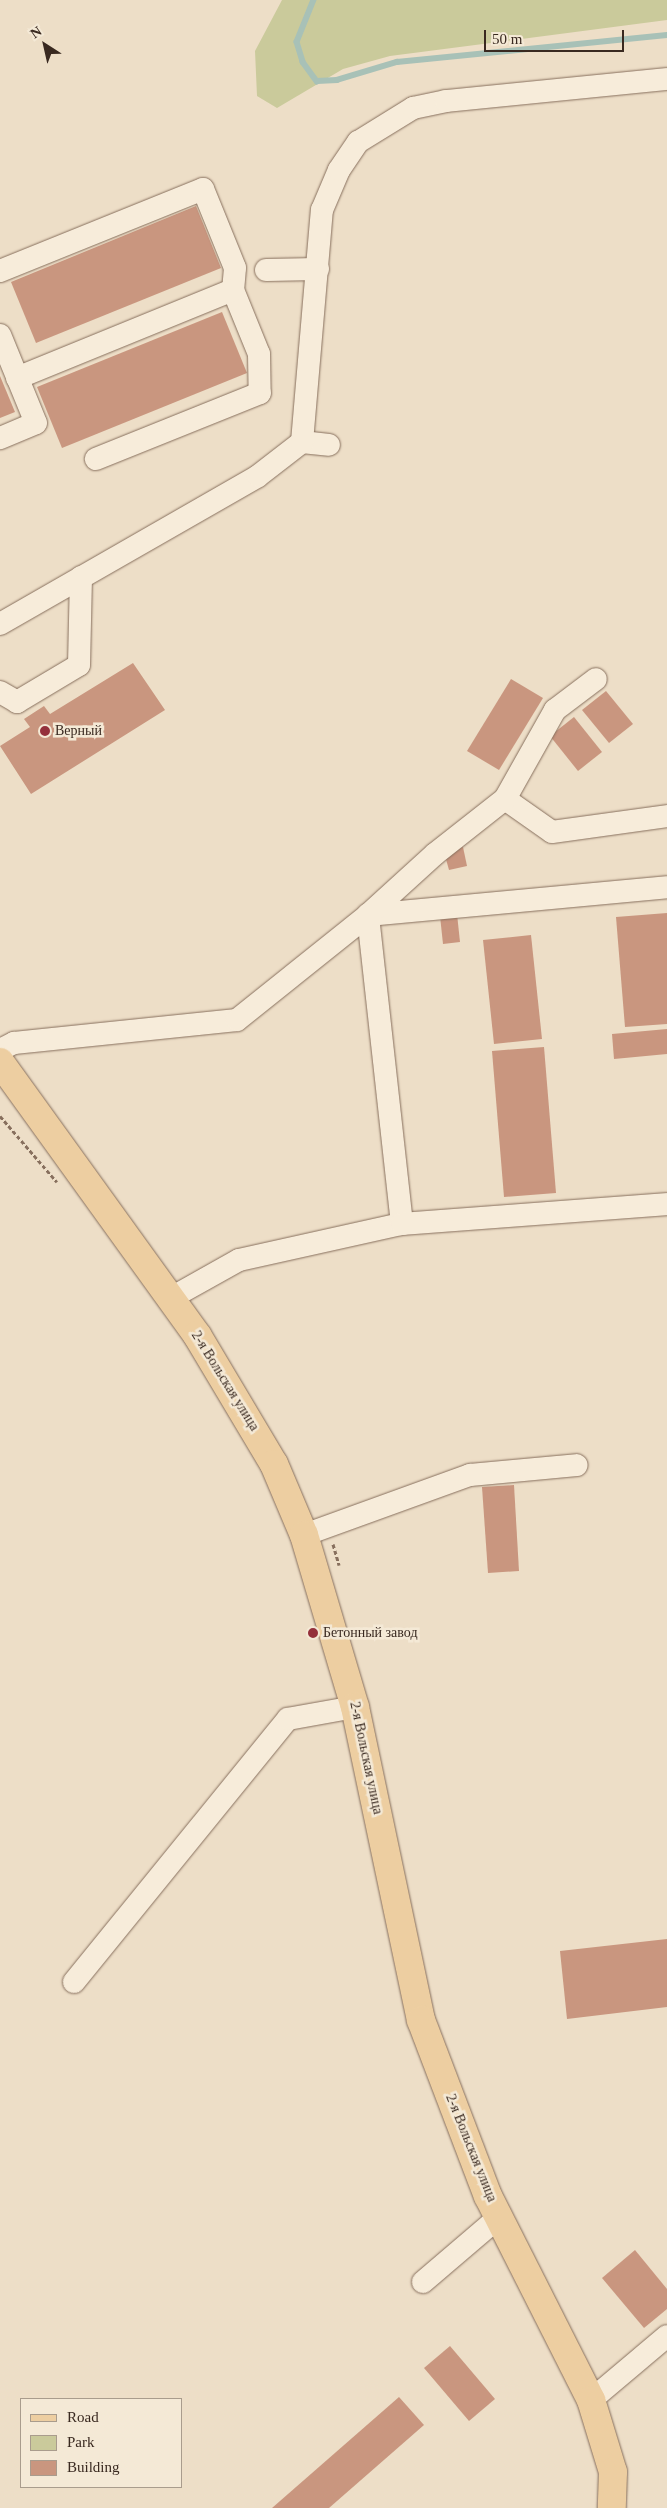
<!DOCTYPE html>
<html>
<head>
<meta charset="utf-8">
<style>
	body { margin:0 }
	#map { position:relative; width:667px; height:2508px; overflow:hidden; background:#eddec7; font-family:Georgia,serif }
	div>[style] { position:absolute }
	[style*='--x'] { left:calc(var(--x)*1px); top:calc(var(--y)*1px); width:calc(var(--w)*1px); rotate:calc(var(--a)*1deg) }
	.green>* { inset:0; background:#caca9b }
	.stream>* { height:5.5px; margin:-2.75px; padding:0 2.75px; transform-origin:2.75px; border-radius:2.75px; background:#a8c1b7 }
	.building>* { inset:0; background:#c9967f }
	.path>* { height:3px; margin-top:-1.5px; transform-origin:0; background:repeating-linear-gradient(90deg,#876f5d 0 4px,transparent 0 6.5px) }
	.roads { filter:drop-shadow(0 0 1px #876f5d) drop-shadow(0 0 1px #876f5d) }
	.minor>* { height:22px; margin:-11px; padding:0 11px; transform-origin:11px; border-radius:11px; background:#f7ecda }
	.major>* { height:28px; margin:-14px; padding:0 14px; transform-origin:14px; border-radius:14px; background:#edcea1 }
	.dots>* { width:14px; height:14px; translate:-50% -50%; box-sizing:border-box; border:2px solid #f4e9d6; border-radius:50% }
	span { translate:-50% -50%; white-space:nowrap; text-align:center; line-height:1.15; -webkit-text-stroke:5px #f4e9d6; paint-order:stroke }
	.poi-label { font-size:14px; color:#392920 }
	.left { translate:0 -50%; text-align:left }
	.street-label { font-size:14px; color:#392920 }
	.legend { position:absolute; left:20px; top:2398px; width:162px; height:90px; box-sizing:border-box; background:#f4e9d6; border:1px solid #a99c8d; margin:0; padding:6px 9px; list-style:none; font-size:15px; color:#392920 }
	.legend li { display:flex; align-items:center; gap:10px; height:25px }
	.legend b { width:25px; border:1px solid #a99c8d }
	.north { position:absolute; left:20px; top:20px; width:50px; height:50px; -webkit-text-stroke:4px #f4e9d6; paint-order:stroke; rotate:325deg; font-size:14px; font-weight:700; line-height:20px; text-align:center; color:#392920 }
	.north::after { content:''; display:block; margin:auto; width:18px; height:22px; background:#392920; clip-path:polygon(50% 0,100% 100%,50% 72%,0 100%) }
	.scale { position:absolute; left:484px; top:30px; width:140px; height:22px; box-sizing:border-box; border:2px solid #392920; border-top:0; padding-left:6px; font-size:15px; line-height:18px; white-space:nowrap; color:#392920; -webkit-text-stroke:4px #f4e9d6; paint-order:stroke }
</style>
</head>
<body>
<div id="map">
	<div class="green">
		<div style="clip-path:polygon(282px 0,667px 0,667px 20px,390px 56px,343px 69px,277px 108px,257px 96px,255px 51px)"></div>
	</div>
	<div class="stream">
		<div style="--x:314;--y:0;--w:45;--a:112"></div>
		<div style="--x:297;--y:42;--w:21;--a:73"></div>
		<div style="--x:303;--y:62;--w:24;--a:54"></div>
		<div style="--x:317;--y:81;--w:20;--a:-3"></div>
		<div style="--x:337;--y:80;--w:63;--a:-16.7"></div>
		<div style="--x:397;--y:62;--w:271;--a:-5.7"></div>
	</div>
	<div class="building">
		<div style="clip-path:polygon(196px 206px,221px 268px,36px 343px,11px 282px)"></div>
		<div style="clip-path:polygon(222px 312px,247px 373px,62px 448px,37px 387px)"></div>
		<div style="clip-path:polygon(0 376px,15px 412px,0 418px)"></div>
		<div style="clip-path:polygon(133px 663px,165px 710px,31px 794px,0 746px,30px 727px,24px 719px,44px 706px,50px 714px)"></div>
		<div style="clip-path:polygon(511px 679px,543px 698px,499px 770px,467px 751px)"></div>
		<div style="clip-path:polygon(606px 691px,633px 724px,609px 743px,582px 710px)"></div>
		<div style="clip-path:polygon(574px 717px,602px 752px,578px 771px,550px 736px)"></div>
		<div style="clip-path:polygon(463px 847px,467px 866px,449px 870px,444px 852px)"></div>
		<div style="clip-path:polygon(667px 913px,667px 1024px,625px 1027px,616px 917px)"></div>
		<div style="clip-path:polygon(457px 914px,460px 942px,443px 944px,440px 916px)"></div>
		<div style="clip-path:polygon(531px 935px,542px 1039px,494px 1044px,483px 940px)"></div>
		<div style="clip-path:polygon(667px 1029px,667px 1054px,614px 1059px,612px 1034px)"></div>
		<div style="clip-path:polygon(544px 1047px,556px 1193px,504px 1197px,492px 1051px)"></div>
		<div style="clip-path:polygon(514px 1485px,519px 1571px,488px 1573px,482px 1487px)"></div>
		<div style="clip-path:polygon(667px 1939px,667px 2007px,567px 2019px,560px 1951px)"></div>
		<div style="clip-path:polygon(635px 2250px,667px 2289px,667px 2309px,644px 2328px,602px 2278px)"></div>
		<div style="clip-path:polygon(450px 2346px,495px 2399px,469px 2421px,424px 2368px)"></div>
		<div style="clip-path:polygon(399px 2397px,424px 2425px,329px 2508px,272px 2508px)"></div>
	</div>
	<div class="path">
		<div style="--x:0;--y:1116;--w:87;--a:49.2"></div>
		<div style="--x:333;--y:1544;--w:22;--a:74"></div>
	</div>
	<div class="roads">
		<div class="minor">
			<div style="--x:266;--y:270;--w:52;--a:-1.1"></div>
			<div style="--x:0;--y:271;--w:219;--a:-22"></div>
			<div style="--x:203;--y:189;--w:85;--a:67.9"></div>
			<div style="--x:235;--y:268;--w:22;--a:95"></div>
			<div style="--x:233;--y:290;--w:69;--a:67.9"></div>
			<div style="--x:259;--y:354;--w:39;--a:89"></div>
			<div style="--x:260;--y:393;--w:177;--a:158.1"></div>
			<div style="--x:0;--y:335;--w:95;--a:67.8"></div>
			<div style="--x:36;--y:423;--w:39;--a:157"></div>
			<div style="--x:17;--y:378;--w:233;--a:-22.2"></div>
			<div style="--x:302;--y:442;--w:27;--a:6"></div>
			<div style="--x:0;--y:624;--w:297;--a:-29.8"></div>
			<div style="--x:258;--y:476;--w:56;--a:-37.7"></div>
			<div style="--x:302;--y:442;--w:233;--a:-85.1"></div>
			<div style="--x:322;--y:210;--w:43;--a:-67"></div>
			<div style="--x:339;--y:170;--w:34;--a:-56"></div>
			<div style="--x:358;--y:142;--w:65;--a:-31.7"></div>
			<div style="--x:413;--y:108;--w:34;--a:-12"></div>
			<div style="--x:446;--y:101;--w:222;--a:-5.7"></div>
			<div style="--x:0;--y:692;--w:20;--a:30"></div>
			<div style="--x:17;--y:702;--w:72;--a:-30.8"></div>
			<div style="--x:79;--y:665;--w:88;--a:-88.7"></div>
			<div style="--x:505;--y:799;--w:57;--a:35.1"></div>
			<div style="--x:552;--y:832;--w:116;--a:-7.9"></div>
			<div style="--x:0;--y:1050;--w:16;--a:-27"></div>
			<div style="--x:14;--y:1043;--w:224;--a:-5.9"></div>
			<div style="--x:237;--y:1020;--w:168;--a:-38.7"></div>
			<div style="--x:368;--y:915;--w:300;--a:-5.3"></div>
			<div style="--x:402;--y:1224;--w:311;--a:-96.3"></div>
			<div style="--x:368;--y:915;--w:91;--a:-42.3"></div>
			<div style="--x:435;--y:854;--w:89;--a:-38.2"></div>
			<div style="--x:505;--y:799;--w:102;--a:-60.7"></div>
			<div style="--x:555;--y:710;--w:51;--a:-37.1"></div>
			<div style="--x:171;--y:1298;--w:78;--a:-29.2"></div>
			<div style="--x:239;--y:1260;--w:167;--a:-12.5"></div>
			<div style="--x:402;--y:1224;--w:266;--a:-4.3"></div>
			<div style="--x:304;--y:1535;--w:177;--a:-19.9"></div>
			<div style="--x:470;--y:1475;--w:107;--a:-5.3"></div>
			<div style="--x:74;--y:1982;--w:339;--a:-50.9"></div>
			<div style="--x:288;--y:1719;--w:68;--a:-10.2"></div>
			<div style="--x:423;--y:2282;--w:100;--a:-40.5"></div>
			<div style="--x:591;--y:2400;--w:99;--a:-40.1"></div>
		</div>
		<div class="major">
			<div style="--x:0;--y:1062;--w:337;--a:54.2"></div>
			<div style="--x:197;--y:1335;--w:150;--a:59.2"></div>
			<div style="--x:274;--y:1464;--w:77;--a:67.1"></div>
			<div style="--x:304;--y:1535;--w:179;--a:73.5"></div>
			<div style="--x:355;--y:1707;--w:320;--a:78.1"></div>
			<div style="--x:421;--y:2020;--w:188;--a:69.2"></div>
			<div style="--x:488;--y:2196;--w:229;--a:63.2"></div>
			<div style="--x:591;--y:2400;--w:75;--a:73"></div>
			<div style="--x:613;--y:2472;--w:36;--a:92"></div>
		</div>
	</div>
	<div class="dots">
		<div style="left:45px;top:731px;background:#94303b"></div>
		<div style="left:313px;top:1633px;background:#94303b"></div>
	</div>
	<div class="poi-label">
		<span class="left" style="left:55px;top:731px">Верный</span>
		<span class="left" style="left:323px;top:1633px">Бетонный завод</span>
	</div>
	<div class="street-label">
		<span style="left:225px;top:1381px;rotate:58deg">2-я Вольская улица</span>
		<span style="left:366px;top:1758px;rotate:78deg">2-я Вольская улица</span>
		<span style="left:471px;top:2148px;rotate:68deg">2-я Вольская улица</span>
	</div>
	<ul class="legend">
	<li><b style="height:6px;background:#edcea1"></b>Road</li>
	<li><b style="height:14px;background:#caca9b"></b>Park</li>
	<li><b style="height:14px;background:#c9967f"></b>Building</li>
	</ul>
	<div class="north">N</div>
	<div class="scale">50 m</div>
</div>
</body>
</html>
